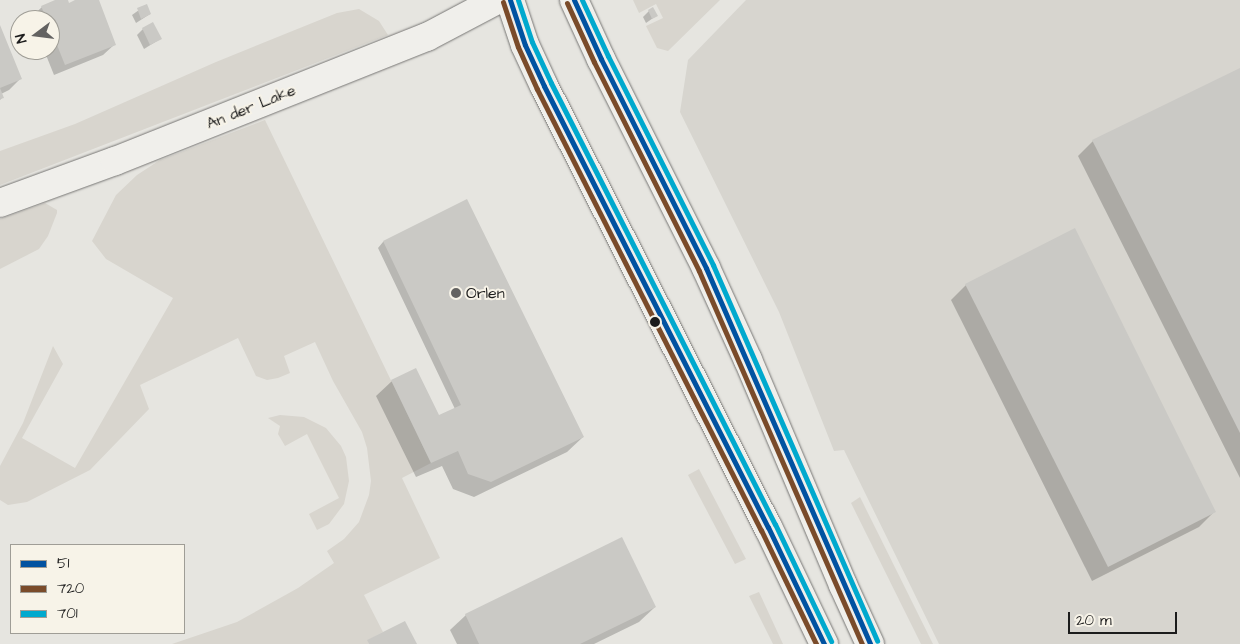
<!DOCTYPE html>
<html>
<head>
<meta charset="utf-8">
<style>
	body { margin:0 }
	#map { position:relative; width:1240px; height:644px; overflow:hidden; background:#e6e5e0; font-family:"Architects Daughter",sans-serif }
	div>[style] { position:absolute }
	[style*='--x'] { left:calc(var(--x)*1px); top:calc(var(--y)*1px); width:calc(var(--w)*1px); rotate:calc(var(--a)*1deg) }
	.built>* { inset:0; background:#d7d5cf }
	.green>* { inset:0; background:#d8d5ce }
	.shadow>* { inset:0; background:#0003 }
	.building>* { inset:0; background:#cac9c5 }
	.roads { filter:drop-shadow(0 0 1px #777674) drop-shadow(0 0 1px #777674) }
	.minor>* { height:28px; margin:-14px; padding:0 14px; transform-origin:14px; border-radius:14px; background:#f0efeb }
	.primary>* { height:28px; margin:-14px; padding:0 14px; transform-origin:14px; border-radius:14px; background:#f0efeb }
	.bus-1>* { height:5px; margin:-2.5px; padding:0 2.5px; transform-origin:2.5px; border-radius:2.5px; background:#0152a1 }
	.bus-2>* { height:5px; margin:-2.5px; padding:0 2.5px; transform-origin:2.5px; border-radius:2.5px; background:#7a4b2a }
	.bus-3>* { height:5px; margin:-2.5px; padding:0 2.5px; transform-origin:2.5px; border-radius:2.5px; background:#00a9ce }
	.dots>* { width:14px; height:14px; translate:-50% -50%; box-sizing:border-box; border:2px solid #f7f3e8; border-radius:50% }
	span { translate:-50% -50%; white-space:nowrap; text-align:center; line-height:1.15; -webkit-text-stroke:4px #f7f3e8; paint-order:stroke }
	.street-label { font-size:16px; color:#1c1c1c }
	.poi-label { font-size:16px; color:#1c1c1c }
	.left { translate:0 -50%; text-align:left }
	.legend { position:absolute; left:10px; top:544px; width:175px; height:90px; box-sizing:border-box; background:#f7f3e8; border:1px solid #9f9d96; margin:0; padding:6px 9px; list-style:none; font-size:15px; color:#1c1c1c }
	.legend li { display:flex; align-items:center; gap:10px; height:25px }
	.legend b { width:25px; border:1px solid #9f9d96 }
	.north { position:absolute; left:10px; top:10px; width:50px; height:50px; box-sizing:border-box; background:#f7f3e8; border:1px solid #9f9d96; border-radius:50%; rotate:255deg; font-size:14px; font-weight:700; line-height:20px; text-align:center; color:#1c1c1c }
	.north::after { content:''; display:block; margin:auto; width:18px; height:22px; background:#636261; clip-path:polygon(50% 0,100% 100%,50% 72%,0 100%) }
	.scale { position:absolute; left:1068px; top:612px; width:109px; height:22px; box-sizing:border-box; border:2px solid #1c1c1c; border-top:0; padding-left:6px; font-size:15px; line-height:18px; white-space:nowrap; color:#1c1c1c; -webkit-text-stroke:4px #f7f3e8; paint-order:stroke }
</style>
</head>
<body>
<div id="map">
	<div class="built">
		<div style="clip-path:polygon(746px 0,1240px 0,1240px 644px,939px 644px,844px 450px,834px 451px,779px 312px,680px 112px,688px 60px)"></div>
	</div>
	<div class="green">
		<div style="clip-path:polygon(633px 0,720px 0,668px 51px,657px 48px,646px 26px,663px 18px,656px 4px,639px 13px)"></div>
		<div style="clip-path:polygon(359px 9px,379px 21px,388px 35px,0 185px,0 151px,75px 124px,216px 62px,337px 13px)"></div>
		<div style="clip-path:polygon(265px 120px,431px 463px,402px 478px,440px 558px,364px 595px,383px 632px,368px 640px,369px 644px,172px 644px,237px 622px,298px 588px,334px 563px,327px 551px,344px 539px,359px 522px,369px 495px,371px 481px,367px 448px,362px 432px,333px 381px,315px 342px,284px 356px,290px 373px,278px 378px,267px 380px,256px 376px,238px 338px,140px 385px,149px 409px,90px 470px,27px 502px,8px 505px,0 500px,0 466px,23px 423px,53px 346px,63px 364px,22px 438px,75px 468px,173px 298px,106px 259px,92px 241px,116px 195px,137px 175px,160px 160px)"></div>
		<div style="clip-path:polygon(45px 203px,57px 210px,57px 213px,48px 236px,39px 249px,0 269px,0 219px)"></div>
		<div style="clip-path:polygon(280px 415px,304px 417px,326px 428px,341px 446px,346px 457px,349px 481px,344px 504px,329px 524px,317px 530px,309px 514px,339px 498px,307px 434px,285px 446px,278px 434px,280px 426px,268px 418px)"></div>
		<div style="clip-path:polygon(699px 469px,746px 559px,735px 564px,688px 475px)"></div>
		<div style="clip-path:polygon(860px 497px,933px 644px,921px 644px,851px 503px)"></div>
		<div style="clip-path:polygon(759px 592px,783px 644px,773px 644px,749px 596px)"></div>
	</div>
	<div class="shadow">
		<div style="clip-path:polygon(59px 0,67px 0,68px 4px,79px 0,97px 0,115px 44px,103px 55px,54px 75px,46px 55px,36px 59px,32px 50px,50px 50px,50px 20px,31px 20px,30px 18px,42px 7px)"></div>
		<div style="clip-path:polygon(146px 5px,150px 14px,136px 23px,132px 15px)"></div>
		<div style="clip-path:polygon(649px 11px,656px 16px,646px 23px,643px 17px)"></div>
		<div style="clip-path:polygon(0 28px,20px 79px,9px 90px,1px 94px,2px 98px,0 100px)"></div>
		<div style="clip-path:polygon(143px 29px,160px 39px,144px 49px,137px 35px)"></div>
		<div style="clip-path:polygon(1240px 69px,1240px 478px,1078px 156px,1093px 141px)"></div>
		<div style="clip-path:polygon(466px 201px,583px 437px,567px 452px,474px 497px,453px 489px,442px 466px,416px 477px,376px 396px,392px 381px,439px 417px,455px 409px,378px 248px,383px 242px)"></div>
		<div style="clip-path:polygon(966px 285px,1214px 512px,1199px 527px,1092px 581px,951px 300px)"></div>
		<div style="clip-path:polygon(655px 607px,639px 622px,594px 644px,457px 644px,450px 630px,466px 615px)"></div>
	</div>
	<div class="building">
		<div style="clip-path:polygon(55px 0,68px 0,69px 3px,75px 0,99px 0,116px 45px,65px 65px,57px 45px,50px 48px,50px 20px,47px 20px,41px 6px)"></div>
		<div style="clip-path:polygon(147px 4px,151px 14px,141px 19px,137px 8px)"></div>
		<div style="clip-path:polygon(653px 7px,658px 16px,652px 19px,648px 10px)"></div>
		<div style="clip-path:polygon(153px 22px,162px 39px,150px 45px,142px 28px)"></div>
		<div style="clip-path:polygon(0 25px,22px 79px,0 88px,4px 98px,0 99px)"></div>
		<div style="clip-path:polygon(1240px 68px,1240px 433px,1092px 140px)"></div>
		<div style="clip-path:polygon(467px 199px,584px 437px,491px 482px,468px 474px,458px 451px,431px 463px,391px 380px,416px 368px,439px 415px,461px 405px,383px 241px)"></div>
		<div style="clip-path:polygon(1075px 228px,1216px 512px,1108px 567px,965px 284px)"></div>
		<div style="clip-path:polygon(622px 537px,656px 607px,580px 644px,479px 644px,465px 614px)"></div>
		<div style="clip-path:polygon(405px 621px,417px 644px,369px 644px,367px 640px)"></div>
	</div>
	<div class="roads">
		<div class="minor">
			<div style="--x:0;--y:203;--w:122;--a:-20.1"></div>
			<div style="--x:115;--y:161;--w:336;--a:-21.7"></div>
			<div style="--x:427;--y:37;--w:79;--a:-27.9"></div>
		</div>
		<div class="primary">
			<div style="--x:510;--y:0;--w:47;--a:71.6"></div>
			<div style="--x:525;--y:45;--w:45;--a:65.1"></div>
			<div style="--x:544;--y:86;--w:495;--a:63.1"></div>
			<div style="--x:768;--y:527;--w:130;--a:64.4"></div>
			<div style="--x:574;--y:0;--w:65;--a:65.4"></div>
			<div style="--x:601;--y:59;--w:234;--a:63.3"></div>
			<div style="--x:706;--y:268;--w:101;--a:65.5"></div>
			<div style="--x:748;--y:360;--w:244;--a:67.1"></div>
			<div style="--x:843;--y:585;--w:65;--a:65.4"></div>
		</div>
	</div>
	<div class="bus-1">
		<div style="--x:510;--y:0;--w:47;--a:71.6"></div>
		<div style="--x:525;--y:45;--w:45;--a:65.1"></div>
		<div style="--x:544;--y:86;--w:495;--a:63.1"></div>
		<div style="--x:768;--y:527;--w:130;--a:64.4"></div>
		<div style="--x:574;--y:0;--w:65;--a:65.4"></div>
		<div style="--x:601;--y:59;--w:234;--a:63.3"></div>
		<div style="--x:706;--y:268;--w:410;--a:66.4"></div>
	</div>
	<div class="bus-2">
		<div style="--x:503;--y:2;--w:47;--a:71.6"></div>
		<div style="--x:518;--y:47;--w:46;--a:65.7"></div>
		<div style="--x:537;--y:89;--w:495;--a:63.1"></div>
		<div style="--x:761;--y:530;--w:127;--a:64.2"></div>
		<div style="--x:567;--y:3;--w:65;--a:65.4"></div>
		<div style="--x:594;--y:62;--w:234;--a:63.3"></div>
		<div style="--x:699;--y:271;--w:407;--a:66.4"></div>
	</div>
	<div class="bus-3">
		<div style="--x:518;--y:0;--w:44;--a:71.6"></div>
		<div style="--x:532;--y:42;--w:45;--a:65.1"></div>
		<div style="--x:551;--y:83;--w:495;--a:63.1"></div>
		<div style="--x:775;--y:524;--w:130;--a:64.4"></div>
		<div style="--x:582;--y:0;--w:62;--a:65.1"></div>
		<div style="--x:608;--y:56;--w:234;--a:63.3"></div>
		<div style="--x:713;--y:265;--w:410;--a:66.4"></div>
	</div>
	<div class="dots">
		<div style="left:456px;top:293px;background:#636261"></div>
		<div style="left:655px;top:322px;background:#1c1c1c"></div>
	</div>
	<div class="street-label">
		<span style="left:251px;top:107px;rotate:-22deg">An der Lake</span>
	</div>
	<div class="poi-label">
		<span class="left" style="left:466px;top:293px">Orlen</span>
	</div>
	<ul class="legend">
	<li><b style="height:6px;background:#0152a1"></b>51</li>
	<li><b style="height:6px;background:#7a4b2a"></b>720</li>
	<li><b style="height:6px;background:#00a9ce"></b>701</li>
	</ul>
	<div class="north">N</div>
	<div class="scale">20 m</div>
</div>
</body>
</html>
